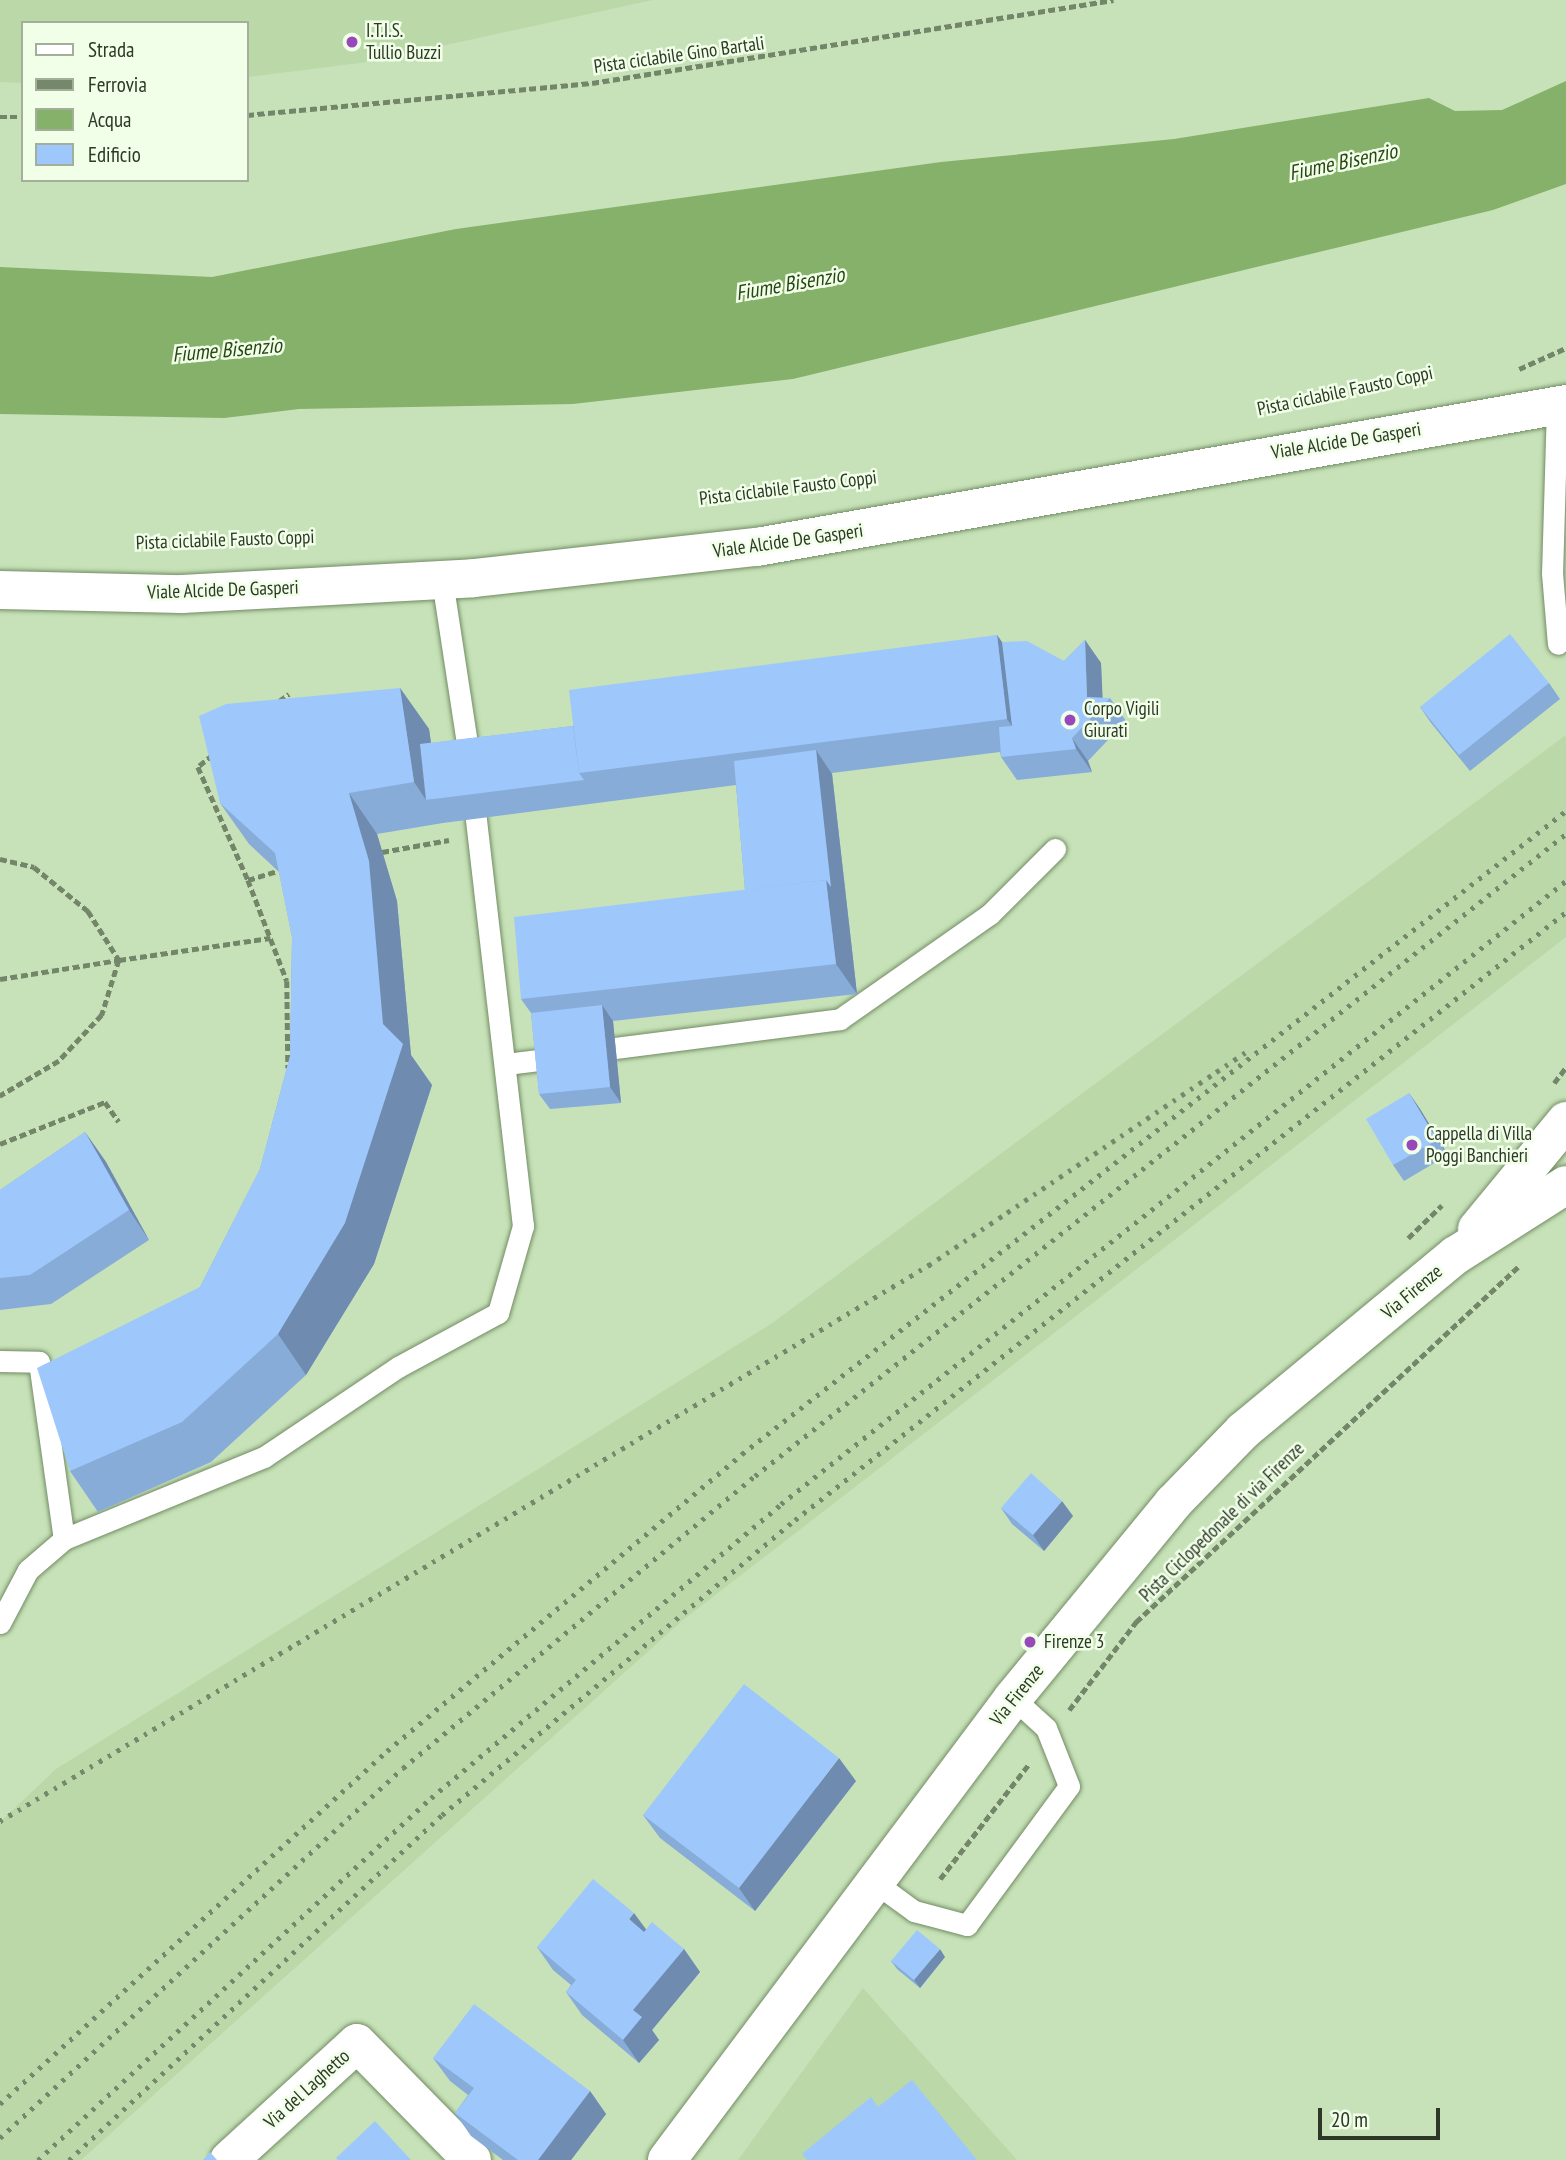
<!DOCTYPE html>
<html>
<head>
<meta charset="utf-8">
<style>
	body { margin:0 }
	#map { position:relative; width:1566px; height:2160px; overflow:hidden; background:#c7e2b8; font-family:"PT Sans Narrow",sans-serif }
	div>[style] { position:absolute }
	[style*='--x'] { left:calc(var(--x)*1px); top:calc(var(--y)*1px); width:calc(var(--w)*1px); rotate:calc(var(--a)*1deg) }
	.built>* { inset:0; background:#bad8a8 }
	.water>* { inset:0; background:#86b16b }
	.path>* { height:4.5px; margin-top:-2.25px; transform-origin:0; background:repeating-linear-gradient(90deg,#74866a 0 7px,transparent 0 10.5px) }
	.roads { filter:drop-shadow(0 0 2px #738c65) drop-shadow(0 0 2px #738c65) }
	.service>* { height:21px; margin:-10.5px; padding:0 10.5px; transform-origin:10.5px; border-radius:10.5px; background:#fff }
	.minor>* { height:38px; margin:-19px; padding:0 19px; transform-origin:19px; border-radius:19px; background:#fff }
	.tertiary>* { height:38px; margin:-19px; padding:0 19px; transform-origin:19px; border-radius:19px; background:#fff }
	.secondary>* { height:38px; margin:-19px; padding:0 19px; transform-origin:19px; border-radius:19px; background:#fff }
	.rail>* { height:5px; margin-top:-2.5px; transform-origin:0; background:repeating-linear-gradient(90deg,#76886b 0 3.5px,transparent 0 10.5px) }
	.wall>* { inset:0; background:#88acd8 }
	.shaded-wall>* { inset:0; background:#6f8cb0 }
	.building>* { inset:0; background:#9ec8fb }
	.dots>* { width:19px; height:19px; translate:-50% -50%; box-sizing:border-box; border:4px solid #f1ffe9; border-radius:50% }
	span { translate:-50% -50%; white-space:nowrap; text-align:center; line-height:1.15; -webkit-text-stroke:5px #f1ffe9; paint-order:stroke }
	.poi-label { font-size:19px; color:#2d3827 }
	.left { translate:0 -50%; text-align:left }
	.street-label { font-size:19px; color:#2d3827 }
	.water-label { font-size:21px; color:#2a4615; font-style:italic }
	.legend { position:absolute; left:21px; top:21px; width:228px; height:161px; box-sizing:border-box; background:#f1ffe9; border:2px solid #a3af9b; margin:0; padding:9px 12px; list-style:none; font-size:21px; color:#2d3827 }
	.legend li { display:flex; align-items:center; gap:14px; height:35px }
	.legend b { width:35px; border:2px solid #a3af9b }
	.scale { position:absolute; left:1318px; top:2108px; width:122px; height:32px; box-sizing:border-box; border:4px solid #2d3827; border-top:0; padding-left:9px; font-size:21px; line-height:24px; white-space:nowrap; color:#2d3827; -webkit-text-stroke:5px #f1ffe9; paint-order:stroke }
</style>
</head>
<body>
<div id="map">
	<div class="built">
		<div style="clip-path:polygon(0 0,653px 0,368px 62px,247px 77px,247px 23px,23px 23px,23px 83px,0 82px)"></div>
		<div style="clip-path:polygon(1566px 735px,1566px 937px,683px 1620px,81px 2160px,0 2160px,0 1822px,56px 1769px,771px 1324px)"></div>
		<div style="clip-path:polygon(863px 1988px,1017px 2160px,738px 2160px)"></div>
	</div>
	<div class="water">
		<div style="clip-path:polygon(1566px 81px,1566px 184px,1493px 210px,793px 379px,573px 404px,299px 409px,224px 418px,0 414px,0 267px,212px 277px,456px 229px,941px 162px,1174px 139px,1429px 98px,1455px 111px,1502px 110px)"></div>
	</div>
	<div class="path">
		<div style="--x:247;--y:115;--w:346;--a:-5.3"></div>
		<div style="--x:592;--y:83;--w:528;--a:-9.05"></div>
		<div style="--x:0;--y:117;--w:23;--a:0"></div>
		<div style="--x:1519;--y:369;--w:51;--a:-24.1"></div>
		<div style="--x:279;--y:701;--w:12;--a:-35"></div>
		<div style="--x:213;--y:755;--w:19;--a:141"></div>
		<div style="--x:198;--y:767;--w:124;--a:66.1"></div>
		<div style="--x:248;--y:880;--w:31;--a:-17"></div>
		<div style="--x:382;--y:852;--w:68;--a:-10.2"></div>
		<div style="--x:0;--y:859;--w:35;--a:13"></div>
		<div style="--x:34;--y:867;--w:70;--a:39.2"></div>
		<div style="--x:88;--y:911;--w:58;--a:57.7"></div>
		<div style="--x:119;--y:960;--w:153;--a:-8.3"></div>
		<div style="--x:248;--y:880;--w:108;--a:68.9"></div>
		<div style="--x:287;--y:981;--w:87;--a:89.3"></div>
		<div style="--x:0;--y:979;--w:121;--a:-9.1"></div>
		<div style="--x:119;--y:960;--w:58;--a:107.2"></div>
		<div style="--x:102;--y:1015;--w:63;--a:133.1"></div>
		<div style="--x:59;--y:1061;--w:69;--a:149.3"></div>
		<div style="--x:1554;--y:1083;--w:20;--a:-53"></div>
		<div style="--x:0;--y:1144;--w:113;--a:-21.8"></div>
		<div style="--x:105;--y:1102;--w:24;--a:55"></div>
		<div style="--x:1408;--y:1238;--w:47;--a:-44.1"></div>
		<div style="--x:1069;--y:1710;--w:111;--a:-52.7"></div>
		<div style="--x:1136;--y:1622;--w:524;--a:-42.91"></div>
		<div style="--x:940;--y:1879;--w:144;--a:-52.3"></div>
	</div>
	<div class="roads">
		<div class="service">
			<div style="--x:1557;--y:406;--w:167;--a:91.7"></div>
			<div style="--x:1552;--y:573;--w:71;--a:85.2"></div>
			<div style="--x:442;--y:580;--w:185;--a:81.3"></div>
			<div style="--x:615;--y:1048;--w:227;--a:-7.3"></div>
			<div style="--x:840;--y:1019;--w:183;--a:-35"></div>
			<div style="--x:990;--y:914;--w:92;--a:-45"></div>
			<div style="--x:506;--y:1064;--w:39;--a:-7"></div>
			<div style="--x:0;--y:1361;--w:39;--a:1"></div>
			<div style="--x:39;--y:1362;--w:179;--a:82"></div>
			<div style="--x:0;--y:1623;--w:60;--a:-62.2"></div>
			<div style="--x:28;--y:1570;--w:48;--a:-40.7"></div>
			<div style="--x:64;--y:1539;--w:216;--a:-22.3"></div>
			<div style="--x:264;--y:1457;--w:161;--a:-33.9"></div>
			<div style="--x:398;--y:1367;--w:114;--a:-28.4"></div>
			<div style="--x:498;--y:1313;--w:91;--a:-74"></div>
			<div style="--x:523;--y:1226;--w:411;--a:-96.6"></div>
			<div style="--x:873;--y:1881;--w:51;--a:36.2"></div>
			<div style="--x:914;--y:1911;--w:55;--a:14.8"></div>
			<div style="--x:967;--y:1925;--w:172;--a:-53.7"></div>
			<div style="--x:1069;--y:1786;--w:62;--a:-111.6"></div>
			<div style="--x:1046;--y:1728;--w:45;--a:-137.7"></div>
		</div>
		<div class="minor">
			<div style="--x:229;--y:2160;--w:173;--a:-42.4"></div>
			<div style="--x:357;--y:2043;--w:164;--a:45.5"></div>
		</div>
		<div class="tertiary">
			<div style="--x:0;--y:590;--w:182;--a:1.3"></div>
			<div style="--x:182;--y:594;--w:292;--a:-3.1"></div>
			<div style="--x:474;--y:578;--w:285;--a:-6.3"></div>
			<div style="--x:757;--y:547;--w:822;--a:-10.02"></div>
		</div>
		<div class="secondary">
			<div style="--x:1477;--y:1229;--w:140;--a:-50.5"></div>
			<div style="--x:667;--y:2160;--w:577;--a:-53.17"></div>
			<div style="--x:1013;--y:1698;--w:252;--a:-50.6"></div>
			<div style="--x:1173;--y:1503;--w:100;--a:-45.8"></div>
			<div style="--x:1243;--y:1431;--w:276;--a:-39.6"></div>
			<div style="--x:1456;--y:1255;--w:130;--a:-32.5"></div>
		</div>
	</div>
	<div class="rail">
		<div style="--x:0;--y:1821;--w:1083;--a:-30.9"></div>
		<div style="--x:929;--y:1265;--w:383;--a:-33.9"></div>
		<div style="--x:0;--y:2104;--w:524;--a:-42.37"></div>
		<div style="--x:387;--y:1751;--w:463;--a:-39.9"></div>
		<div style="--x:742;--y:1454;--w:1045;--a:-37.97"></div>
		<div style="--x:0;--y:2138;--w:547;--a:-42.56"></div>
		<div style="--x:403;--y:1768;--w:457;--a:-39.7"></div>
		<div style="--x:755;--y:1476;--w:1034;--a:-38.37"></div>
		<div style="--x:38;--y:2160;--w:534;--a:-42.65"></div>
		<div style="--x:431;--y:1798;--w:457;--a:-40"></div>
		<div style="--x:781;--y:1504;--w:1002;--a:-38.44"></div>
		<div style="--x:69;--y:2160;--w:508;--a:-42.77"></div>
		<div style="--x:442;--y:1815;--w:460;--a:-39.9"></div>
		<div style="--x:795;--y:1520;--w:982;--a:-38.26"></div>
	</div>
	<div class="wall">
		<div style="clip-path:polygon(997px 635px,1002px 642px,1064px 661px,1085px 640px,1101px 663px,1102px 698px,1110px 698px,1126px 721px,1088px 761px,1092px 772px,1017px 780px,1001px 757px,1000px 752px,832px 773px,857px 994px,613px 1021px,621px 1103px,550px 1109px,539px 1094px,531px 1013px,521px 999px,745px 890px,736px 785px,443px 823px,377px 834px,397px 901px,411px 1055px,432px 1085px,374px 1264px,306px 1375px,211px 1462px,98px 1512px,70px 1471px,200px 1287px,260px 1169px,290px 1056px,292px 937px,279px 872px,249px 844px,220px 803px,400px 688px,429px 729px,431px 743px,573px 726px)"></div>
		<div style="clip-path:polygon(1549px 683px,1560px 699px,1470px 771px,1431px 723px,1420px 707px)"></div>
		<div style="clip-path:polygon(1409px 1093px,1420px 1109px,1448px 1155px,1404px 1181px,1393px 1165px)"></div>
		<div style="clip-path:polygon(85px 1132px,106px 1162px,149px 1240px,51px 1304px,0 1310px,0 1190px)"></div>
		<div style="clip-path:polygon(1001px 1508px,1073px 1516px,1044px 1551px,1012px 1524px)"></div>
		<div style="clip-path:polygon(856px 1781px,755px 1911px,660px 1838px,643px 1815px)"></div>
		<div style="clip-path:polygon(646px 1930px,684px 1949px,700px 1972px,652px 2030px,659px 2040px,639px 2063px,582px 2015px,566px 1992px,571px 1985px,553px 1970px,537px 1947px)"></div>
		<div style="clip-path:polygon(945px 1957px,920px 1988px,897px 1969px,891px 1961px)"></div>
		<div style="clip-path:polygon(433px 2058px,590px 2091px,606px 2114px,571px 2160px,503px 2160px,471px 2136px,455px 2113px,468px 2095px,450px 2081px)"></div>
	</div>
	<div class="shaded-wall">
		<div style="clip-path:polygon(997px 635px,1018px 665px,1028px 749px,1007px 719px)"></div>
		<div style="clip-path:polygon(1085px 640px,1101px 663px,1103px 706px,1087px 697px)"></div>
		<div style="clip-path:polygon(400px 688px,429px 729px,439px 798px,426px 800px,414px 782px)"></div>
		<div style="clip-path:polygon(1072px 738px,1088px 761px,1092px 772px,1076px 749px)"></div>
		<div style="clip-path:polygon(816px 750px,832px 774px,857px 994px,836px 964px,826px 880px)"></div>
		<div style="clip-path:polygon(349px 793px,377px 834px,397px 901px,411px 1055px,432px 1085px,374px 1264px,306px 1375px,278px 1334px,383px 1024px)"></div>
		<div style="clip-path:polygon(602px 1005px,613px 1021px,621px 1103px,610px 1087px)"></div>
		<div style="clip-path:polygon(1409px 1093px,1420px 1109px,1448px 1155px,1437px 1140px)"></div>
		<div style="clip-path:polygon(85px 1132px,106px 1162px,149px 1240px,129px 1210px)"></div>
		<div style="clip-path:polygon(1062px 1501px,1073px 1516px,1044px 1551px,1033px 1535px)"></div>
		<div style="clip-path:polygon(839px 1758px,856px 1781px,755px 1911px,739px 1888px)"></div>
		<div style="clip-path:polygon(634px 1913px,651px 1936px,646px 1942px,629px 1919px)"></div>
		<div style="clip-path:polygon(684px 1949px,700px 1972px,652px 2030px,659px 2040px,639px 2063px,623px 2040px,633px 2010px)"></div>
		<div style="clip-path:polygon(940px 1949px,945px 1957px,920px 1988px,914px 1980px)"></div>
		<div style="clip-path:polygon(590px 2091px,606px 2114px,571px 2160px,538px 2160px)"></div>
	</div>
	<div class="building">
		<div style="clip-path:polygon(1510px 634px,1549px 683px,1459px 755px,1420px 707px)"></div>
		<div style="clip-path:polygon(997px 635px,1007px 719px,579px 773px,569px 690px)"></div>
		<div style="clip-path:polygon(1085px 640px,1087px 697px,1110px 698px,1072px 738px,1076px 749px,1001px 757px,999px 727px,1012px 726px,1002px 642px,1027px 641px,1064px 661px)"></div>
		<div style="clip-path:polygon(400px 688px,414px 782px,349px 793px,369px 861px,383px 1024px,403px 1044px,345px 1223px,278px 1334px,182px 1422px,70px 1471px,37px 1368px,200px 1287px,260px 1169px,290px 1056px,292px 937px,275px 853px,220px 803px,199px 716px,226px 704px)"></div>
		<div style="clip-path:polygon(573px 726px,579px 773px,584px 780px,426px 800px,420px 744px)"></div>
		<div style="clip-path:polygon(816px 750px,831px 887px,826px 880px,745px 890px,734px 761px)"></div>
		<div style="clip-path:polygon(826px 880px,836px 964px,521px 999px,514px 917px)"></div>
		<div style="clip-path:polygon(602px 1005px,610px 1087px,539px 1094px,531px 1013px)"></div>
		<div style="clip-path:polygon(1409px 1093px,1437px 1140px,1393px 1165px,1366px 1119px)"></div>
		<div style="clip-path:polygon(85px 1132px,129px 1210px,30px 1275px,0 1278px,0 1190px)"></div>
		<div style="clip-path:polygon(1031px 1473px,1062px 1501px,1033px 1535px,1001px 1508px)"></div>
		<div style="clip-path:polygon(744px 1684px,839px 1758px,739px 1888px,643px 1815px)"></div>
		<div style="clip-path:polygon(593px 1879px,634px 1913px,629px 1919px,644px 1932px,652px 1922px,684px 1949px,633px 2010px,642px 2017px,623px 2040px,566px 1992px,576px 1980px,537px 1947px)"></div>
		<div style="clip-path:polygon(917px 1930px,940px 1949px,914px 1980px,891px 1961px)"></div>
		<div style="clip-path:polygon(474px 2004px,590px 2091px,538px 2160px,518px 2160px,455px 2113px,474px 2088px,433px 2058px)"></div>
		<div style="clip-path:polygon(912px 2080px,977px 2160px,807px 2160px,802px 2154px,871px 2097px,878px 2107px)"></div>
		<div style="clip-path:polygon(375px 2121px,411px 2160px,338px 2160px,336px 2158px)"></div>
		<div style="clip-path:polygon(210px 2152px,217px 2160px,203px 2160px)"></div>
	</div>
	<div class="dots">
		<div style="left:352px;top:42px;background:#9748b9"></div>
		<div style="left:1070px;top:720px;background:#9748b9"></div>
		<div style="left:1412px;top:1145px;background:#9748b9"></div>
		<div style="left:1030px;top:1642px;background:#9748b9"></div>
	</div>
	<div class="poi-label">
		<span class="left" style="left:366px;top:42px">I.T.I.S.<br>Tullio Buzzi</span>
		<span class="left" style="left:1084px;top:720px">Corpo Vigili<br>Giurati</span>
		<span class="left" style="left:1426px;top:1145px">Cappella di Villa<br>Poggi Banchieri</span>
		<span class="left" style="left:1044px;top:1642px">Firenze 3</span>
	</div>
	<div class="street-label">
		<span style="left:679px;top:55px;rotate:-8deg">Pista ciclabile Gino Bartali</span>
		<span style="left:1345px;top:391px;rotate:-12deg">Pista ciclabile Fausto Coppi</span>
		<span style="left:1346px;top:441px;rotate:-9deg">Viale Alcide De Gasperi</span>
		<span style="left:788px;top:488px;rotate:-7deg">Pista ciclabile Fausto Coppi</span>
		<span style="left:225px;top:540px;rotate:-2deg">Pista ciclabile Fausto Coppi</span>
		<span style="left:788px;top:541px;rotate:-8deg">Viale Alcide De Gasperi</span>
		<span style="left:223px;top:590px;rotate:-2deg">Viale Alcide De Gasperi</span>
		<span style="left:1412px;top:1292px;rotate:-40deg">Via Firenze</span>
		<span style="left:1222px;top:1522px;rotate:-44deg">Pista Ciclopedonale di via Firenze</span>
		<span style="left:1017px;top:1695px;rotate:-51deg">Via Firenze</span>
		<span style="left:307px;top:2089px;rotate:-42deg">Via del Laghetto</span>
	</div>
	<div class="water-label">
		<span style="left:1343px;top:162px;rotate:-12deg">Fiume Bisenzio</span>
		<span style="left:790px;top:284px;rotate:-10deg">Fiume Bisenzio</span>
		<span style="left:227px;top:350px;rotate:-5deg">Fiume Bisenzio</span>
	</div>
	<ul class="legend">
	<li><b style="height:9px;background:#fff"></b>Strada</li>
	<li><b style="height:9px;background:#76886b"></b>Ferrovia</li>
	<li><b style="height:19px;background:#86b16b"></b>Acqua</li>
	<li><b style="height:19px;background:#9ec8fb"></b>Edificio</li>
	</ul>
	<div class="scale">20 m</div>
</div>
</body>
</html>
